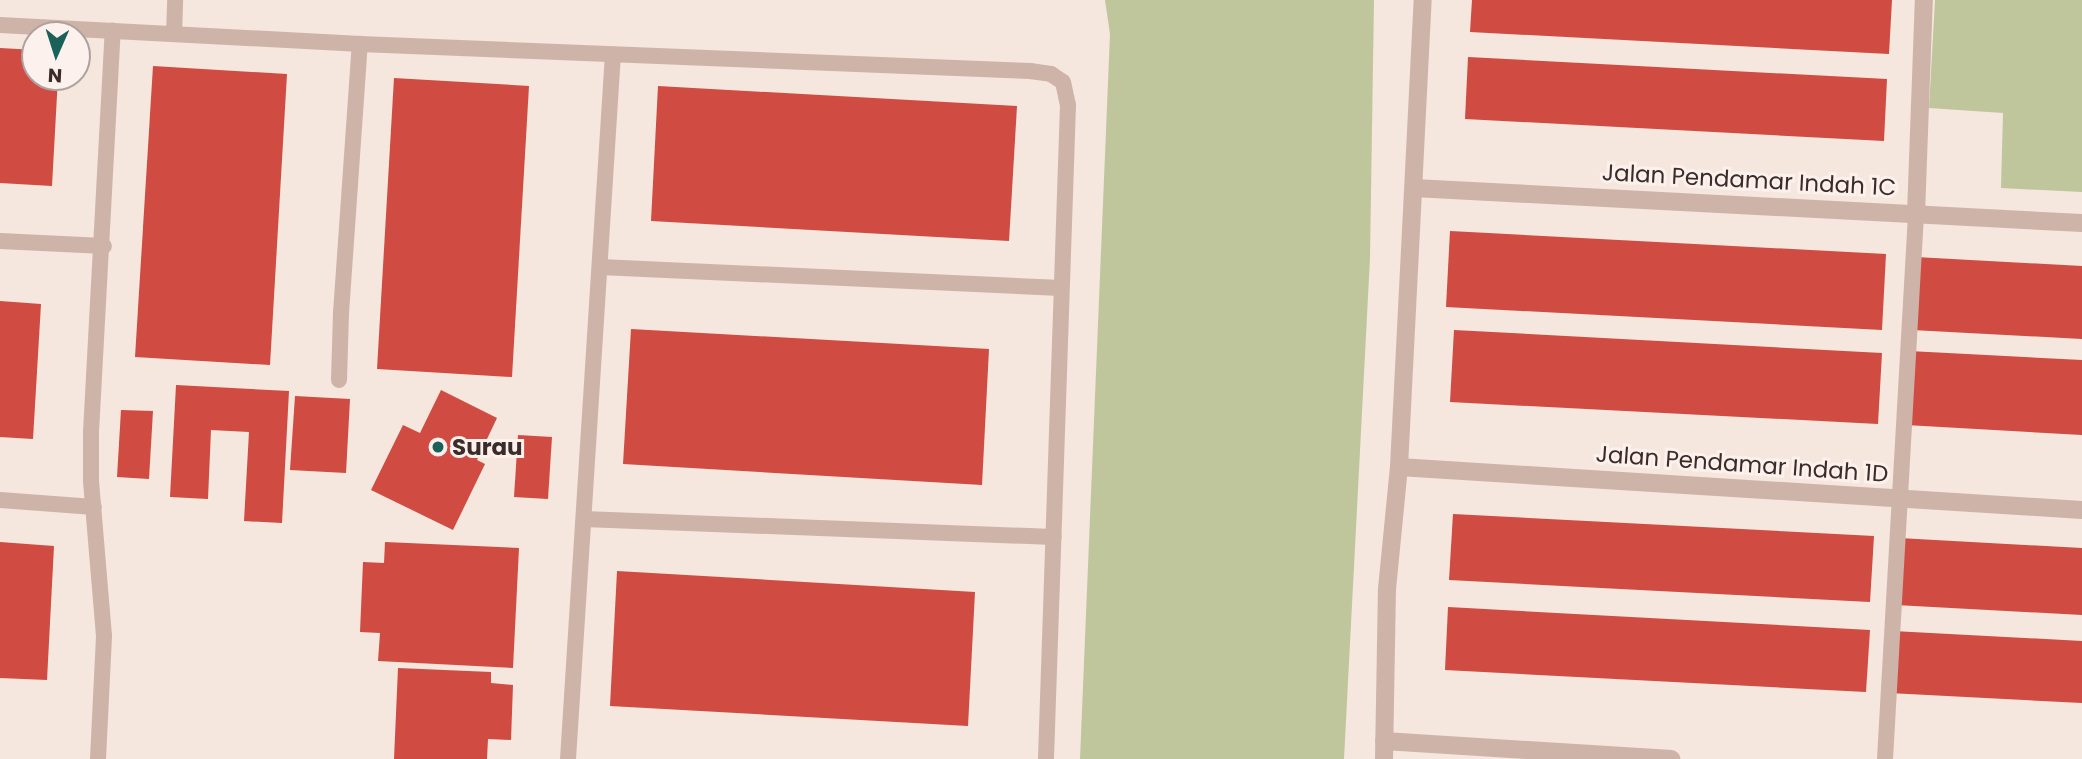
<!DOCTYPE html>
<html>
<head>
<meta charset="utf-8">
<style>
	body { margin:0 }
	#map { position:relative; width:2082px; height:759px; overflow:hidden; background:#f5e6de; font-family:Poppins,sans-serif }
	div>[style] { position:absolute }
	[style*='--x'] { left:calc(var(--x)*1px); top:calc(var(--y)*1px); width:calc(var(--w)*1px); rotate:calc(var(--a)*1deg) }
	.green>* { inset:0; background:#bfc69c }
	.building>* { inset:0; background:#d04b41 }
	.lane>* { height:16px; margin:-8px; padding:0 8px; transform-origin:8px; border-radius:8px; background:#ceb3a9 }
	.street>* { height:18px; margin:-9px; padding:0 9px; transform-origin:9px; border-radius:9px; background:#ceb3a9 }
	.dots>* { width:19px; height:19px; translate:-50% -50%; box-sizing:border-box; border:4px solid #fcf1ec; border-radius:50% }
	span { translate:-50% -50%; white-space:nowrap; text-align:center; line-height:1.15; -webkit-text-stroke:6px #fcf1ec; paint-order:stroke }
	.street-label { font-size:23px; color:#3b2c29 }
	.poi-label { font-size:23px; color:#3b2c29; font-weight:700 }
	.left { translate:0 -50%; text-align:left }
	.north { position:absolute; left:21px; top:21px; width:70px; height:70px; box-sizing:border-box; background:#fcf1ec; border:2px solid #afa29e; border-radius:50%; rotate:183deg; font-size:19px; font-weight:700; line-height:28px; text-align:center; color:#3b2c29 }
	.north::after { content:''; display:block; margin:auto; width:24px; height:32px; background:#1a6159; clip-path:polygon(50% 0,100% 100%,50% 72%,0 100%) }
</style>
</head>
<body>
<div id="map">
	<div class="green">
		<div style="clip-path:polygon(1105px 0,1374px 0,1370px 258px,1344px 759px,1080px 759px,1110px 34px)"></div>
		<div style="clip-path:polygon(1935px 0,2082px 0,2082px 192px,2001px 188px,2003px 113px,1929px 108px)"></div>
	</div>
	<div class="building">
		<div style="clip-path:polygon(1472px 0,1892px 0,1889px 54px,1470px 32px)"></div>
		<div style="clip-path:polygon(0 48px,35px 50px,35px 77px,58px 77px,52px 186px,0 183px)"></div>
		<div style="clip-path:polygon(1468px 57px,1887px 79px,1884px 141px,1465px 119px)"></div>
		<div style="clip-path:polygon(153px 66px,287px 74px,270px 365px,135px 357px)"></div>
		<div style="clip-path:polygon(394px 78px,529px 86px,512px 377px,377px 369px)"></div>
		<div style="clip-path:polygon(658px 86px,1017px 106px,1009px 241px,651px 221px)"></div>
		<div style="clip-path:polygon(1450px 231px,1886px 254px,1882px 330px,1446px 307px)"></div>
		<div style="clip-path:polygon(1916px 257px,2082px 266px,2082px 339px,1912px 330px)"></div>
		<div style="clip-path:polygon(0 301px,41px 304px,33px 439px,0 437px)"></div>
		<div style="clip-path:polygon(631px 329px,989px 349px,982px 485px,623px 464px)"></div>
		<div style="clip-path:polygon(1454px 330px,1882px 353px,1878px 424px,1450px 402px)"></div>
		<div style="clip-path:polygon(1909px 351px,2082px 360px,2082px 435px,1906px 425px)"></div>
		<div style="clip-path:polygon(176px 385px,289px 391px,282px 523px,244px 521px,249px 432px,211px 430px,208px 499px,170px 497px)"></div>
		<div style="clip-path:polygon(441px 390px,497px 418px,477px 460px,485px 464px,453px 530px,371px 490px,403px 425px,420px 433px)"></div>
		<div style="clip-path:polygon(295px 396px,350px 399px,346px 473px,290px 470px)"></div>
		<div style="clip-path:polygon(121px 410px,153px 411px,149px 479px,117px 477px)"></div>
		<div style="clip-path:polygon(518px 435px,552px 437px,548px 499px,514px 497px)"></div>
		<div style="clip-path:polygon(1453px 514px,1874px 536px,1870px 602px,1449px 580px)"></div>
		<div style="clip-path:polygon(1899px 538px,2082px 548px,2082px 615px,1896px 605px)"></div>
		<div style="clip-path:polygon(0 542px,54px 546px,47px 680px,0 678px)"></div>
		<div style="clip-path:polygon(385px 542px,519px 548px,513px 668px,378px 661px,380px 633px,360px 632px,363px 562px,384px 563px)"></div>
		<div style="clip-path:polygon(617px 571px,975px 592px,968px 726px,610px 706px)"></div>
		<div style="clip-path:polygon(1448px 607px,1870px 630px,1866px 692px,1445px 670px)"></div>
		<div style="clip-path:polygon(1893px 631px,2082px 641px,2082px 703px,1889px 693px)"></div>
		<div style="clip-path:polygon(398px 668px,491px 672px,491px 683px,513px 685px,511px 740px,488px 739px,487px 759px,394px 759px)"></div>
	</div>
	<div class="lane">
		<div style="--x:0;--y:25;--w:361;--a:3"></div>
		<div style="--x:360;--y:44;--w:671;--a:2.31"></div>
		<div style="--x:1030;--y:71;--w:21;--a:8"></div>
		<div style="--x:1051;--y:74;--w:14;--a:34"></div>
		<div style="--x:1063;--y:82;--w:24;--a:78"></div>
		<div style="--x:1068;--y:105;--w:654;--a:91.93"></div>
		<div style="--x:174;--y:34;--w:34;--a:-88"></div>
		<div style="--x:0;--y:241;--w:104;--a:2.8"></div>
		<div style="--x:600;--y:267;--w:461;--a:2.6"></div>
		<div style="--x:339;--y:380;--w:67;--a:-88.3"></div>
		<div style="--x:341;--y:313;--w:270;--a:-86"></div>
		<div style="--x:0;--y:500;--w:94;--a:4.3"></div>
		<div style="--x:584;--y:519;--w:470;--a:2.2"></div>
		<div style="--x:98;--y:759;--w:123;--a:-87.2"></div>
		<div style="--x:104;--y:636;--w:156;--a:-94.8"></div>
		<div style="--x:91;--y:481;--w:49;--a:-90"></div>
		<div style="--x:91;--y:432;--w:402;--a:-86.9"></div>
		<div style="--x:568;--y:759;--w:706;--a:-86.35"></div>
		<div style="--x:1885;--y:759;--w:546;--a:-86.74"></div>
	</div>
	<div class="street">
		<div style="--x:1414;--y:188;--w:669;--a:3"></div>
		<div style="--x:1916;--y:214;--w:214;--a:-87.9"></div>
		<div style="--x:1399;--y:467;--w:684;--a:3.6"></div>
		<div style="--x:1384;--y:741;--w:288;--a:3.6"></div>
		<div style="--x:1384;--y:759;--w:170;--a:-89"></div>
		<div style="--x:1387;--y:589;--w:123;--a:-84.4"></div>
		<div style="--x:1399;--y:467;--w:468;--a:-87.1"></div>
	</div>
	<div class="dots">
		<div style="left:438px;top:447px;background:#1a6159"></div>
	</div>
	<div class="street-label">
		<span style="left:1749px;top:180px;rotate:3deg">Jalan Pendamar Indah 1C</span>
		<span style="left:1742px;top:464px;rotate:4deg">Jalan Pendamar Indah 1D</span>
	</div>
	<div class="poi-label">
		<span class="left" style="left:452px;top:447px">Surau</span>
	</div>
	<div class="north">N</div>
</div>
</body>
</html>
